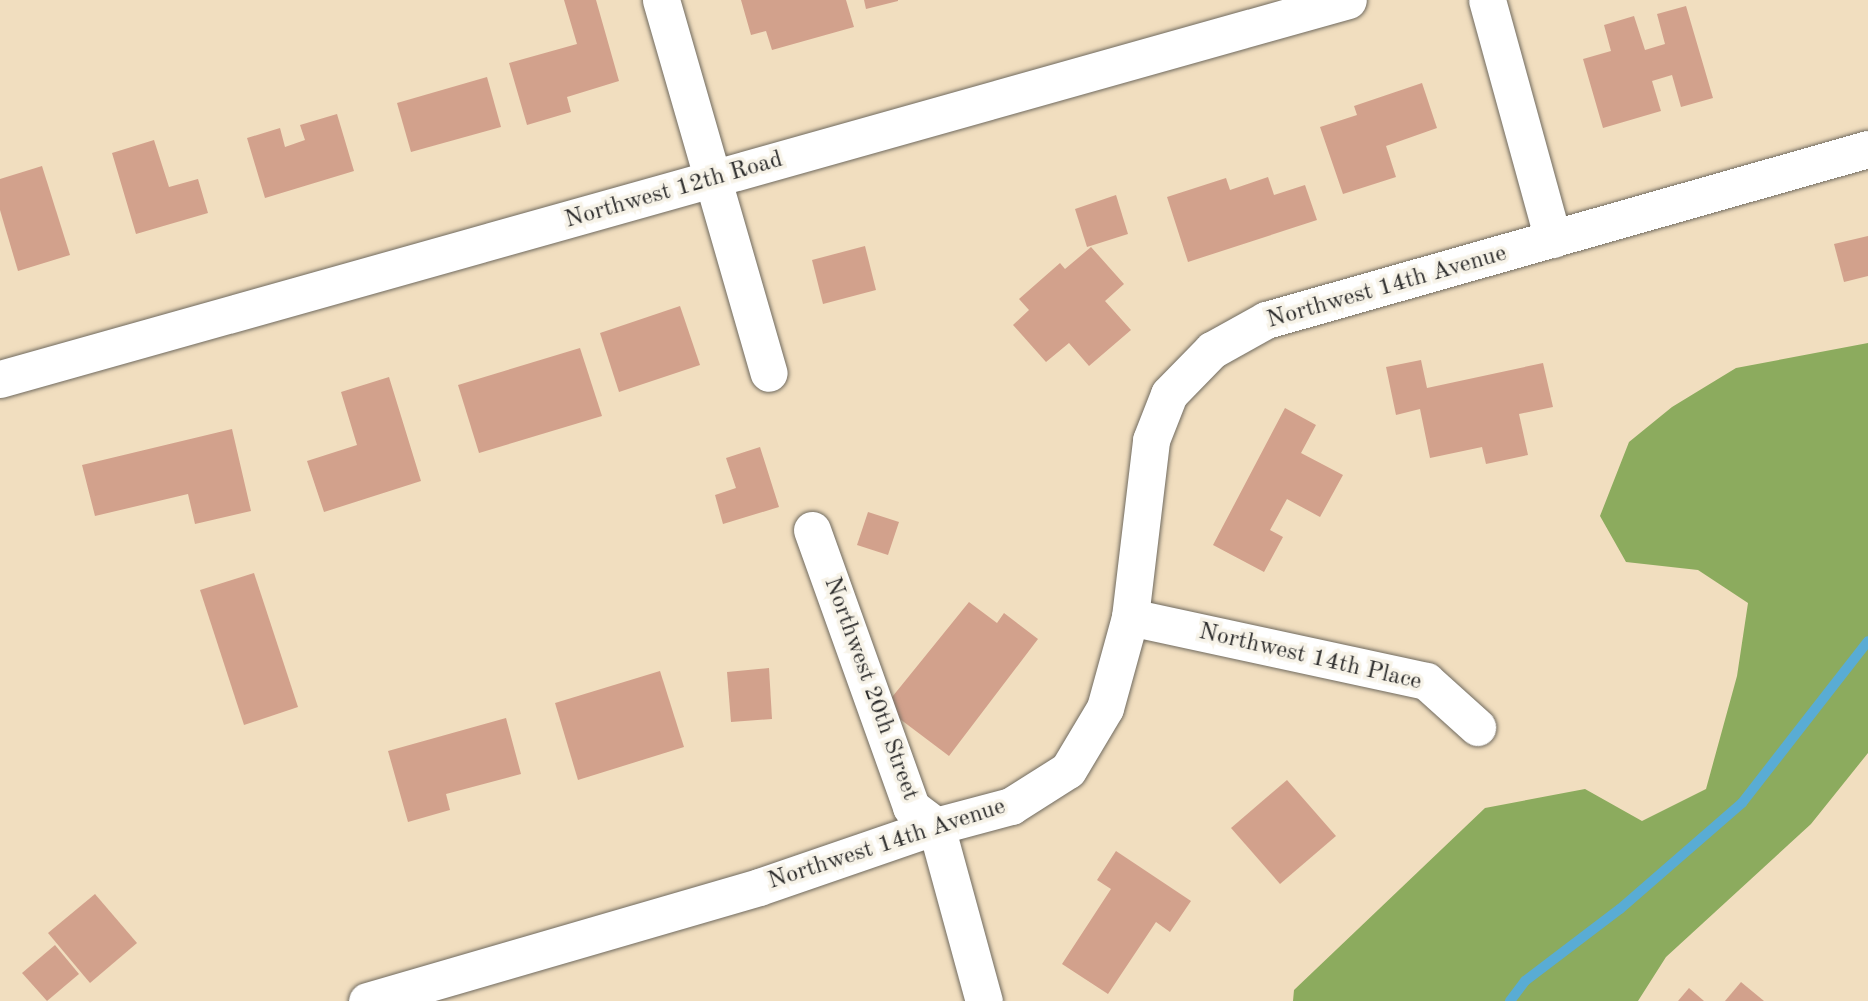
<!DOCTYPE html>
<html>
<head>
<meta charset="utf-8">
<style>
	body { margin:0 }
	#map { position:relative; width:1868px; height:1001px; overflow:hidden; background:#f1debf; font-family:"Old Standard TT",serif }
	div>[style] { position:absolute }
	[style*='--x'] { left:calc(var(--x)*1px); top:calc(var(--y)*1px); width:calc(var(--w)*1px); rotate:calc(var(--a)*1deg) }
	.forest>* { inset:0; background:#8cab5e }
	.stream>* { height:10px; margin:-5px; padding:0 5px; transform-origin:5px; border-radius:5px; background:#59acd4 }
	.building>* { inset:0; background:#d2a18c }
	.roads { filter:drop-shadow(0 0 2px #706a5f) drop-shadow(0 0 2px #706a5f) }
	.minor>* { height:37px; margin:-18.5px; padding:0 18.5px; transform-origin:18.5px; border-radius:18.5px; background:#fff }
	span { translate:-50% -50%; white-space:nowrap; text-align:center; line-height:1.15; -webkit-text-stroke:7px #f7f3e8; paint-order:stroke }
	.street-label { font-size:24px; color:#2b2b2b }
</style>
</head>
<body>
<div id="map">
	<div class="forest">
		<div style="clip-path:polygon(1868px 343px,1868px 753px,1811px 824px,1666px 957px,1638px 1001px,1293px 1001px,1294px 990px,1485px 808px,1585px 789px,1642px 821px,1706px 789px,1737px 676px,1748px 603px,1698px 570px,1626px 562px,1600px 516px,1629px 442px,1672px 407px,1736px 368px)"></div>
	</div>
	<div class="stream">
		<div style="--x:1510;--y:1001;--w:25;--a:-53"></div>
		<div style="--x:1525;--y:981;--w:119;--a:-37.2"></div>
		<div style="--x:1620;--y:909;--w:162;--a:-41"></div>
		<div style="--x:1742;--y:803;--w:205;--a:-52.1"></div>
	</div>
	<div class="building">
		<div style="clip-path:polygon(564px 0,596px 0,619px 81px,567px 97px,571px 112px,527px 125px,509px 63px,577px 44px)"></div>
		<div style="clip-path:polygon(741px 0,846px 0,854px 27px,772px 50px,766px 31px,751px 35px)"></div>
		<div style="clip-path:polygon(864px 0,898px 0,898px 1px,866px 9px)"></div>
		<div style="clip-path:polygon(1686px 6px,1713px 98px,1681px 107px,1672px 75px,1652px 81px,1661px 111px,1603px 128px,1583px 59px,1611px 51px,1604px 25px,1634px 16px,1645px 50px,1665px 44px,1657px 14px)"></div>
		<div style="clip-path:polygon(487px 77px,501px 127px,411px 152px,397px 103px)"></div>
		<div style="clip-path:polygon(1422px 83px,1437px 128px,1386px 146px,1396px 177px,1343px 194px,1320px 127px,1357px 115px,1354px 106px)"></div>
		<div style="clip-path:polygon(337px 114px,354px 171px,265px 198px,247px 138px,280px 128px,285px 147px,305px 140px,300px 125px)"></div>
		<div style="clip-path:polygon(154px 140px,169px 187px,198px 179px,208px 213px,136px 234px,112px 153px)"></div>
		<div style="clip-path:polygon(42px 166px,70px 255px,18px 271px,0 210px,0 179px)"></div>
		<div style="clip-path:polygon(1268px 177px,1274px 195px,1305px 185px,1317px 220px,1188px 262px,1167px 197px,1226px 178px,1230px 190px)"></div>
		<div style="clip-path:polygon(1116px 195px,1128px 234px,1087px 247px,1075px 209px)"></div>
		<div style="clip-path:polygon(1868px 236px,1868px 276px,1844px 282px,1834px 244px)"></div>
		<div style="clip-path:polygon(865px 246px,876px 290px,823px 304px,812px 260px)"></div>
		<div style="clip-path:polygon(1091px 247px,1124px 284px,1105px 301px,1131px 330px,1089px 366px,1069px 343px,1046px 362px,1013px 325px,1029px 310px,1019px 299px,1060px 263px,1065px 269px)"></div>
		<div style="clip-path:polygon(680px 306px,700px 365px,619px 392px,600px 333px)"></div>
		<div style="clip-path:polygon(580px 348px,602px 416px,479px 453px,458px 385px)"></div>
		<div style="clip-path:polygon(1421px 360px,1427px 388px,1543px 363px,1553px 407px,1519px 414px,1528px 455px,1486px 464px,1482px 447px,1430px 458px,1420px 409px,1396px 415px,1386px 367px)"></div>
		<div style="clip-path:polygon(389px 377px,421px 481px,324px 512px,307px 461px,357px 445px,341px 392px)"></div>
		<div style="clip-path:polygon(1285px 408px,1316px 425px,1301px 453px,1343px 475px,1320px 517px,1287px 499px,1270px 530px,1283px 537px,1264px 572px,1213px 545px)"></div>
		<div style="clip-path:polygon(232px 429px,251px 511px,195px 524px,188px 494px,95px 516px,82px 465px)"></div>
		<div style="clip-path:polygon(760px 447px,779px 507px,723px 524px,715px 495px,736px 488px,726px 458px)"></div>
		<div style="clip-path:polygon(868px 512px,899px 522px,888px 555px,857px 545px)"></div>
		<div style="clip-path:polygon(254px 573px,298px 707px,244px 725px,200px 590px)"></div>
		<div style="clip-path:polygon(969px 602px,997px 623px,1004px 613px,1038px 639px,949px 756px,884px 707px)"></div>
		<div style="clip-path:polygon(769px 668px,772px 719px,731px 722px,727px 672px)"></div>
		<div style="clip-path:polygon(660px 671px,684px 747px,578px 780px,555px 703px)"></div>
		<div style="clip-path:polygon(506px 718px,521px 774px,446px 794px,450px 810px,408px 822px,388px 751px)"></div>
		<div style="clip-path:polygon(1287px 780px,1336px 836px,1280px 884px,1231px 828px)"></div>
		<div style="clip-path:polygon(1116px 851px,1191px 901px,1170px 932px,1156px 922px,1108px 994px,1062px 964px,1111px 889px,1097px 880px)"></div>
		<div style="clip-path:polygon(95px 894px,137px 943px,90px 983px,48px 933px)"></div>
		<div style="clip-path:polygon(55px 945px,79px 974px,47px 1001px,22px 973px)"></div>
		<div style="clip-path:polygon(1741px 982px,1764px 1001px,1725px 1001px)"></div>
		<div style="clip-path:polygon(1689px 988px,1704px 1001px,1678px 1001px)"></div>
	</div>
	<div class="roads">
		<div class="minor">
			<div style="--x:661;--y:0;--w:388;--a:73.9"></div>
			<div style="--x:1487;--y:0;--w:248;--a:74.6"></div>
			<div style="--x:0;--y:379;--w:1400;--a:-15.7"></div>
			<div style="--x:812;--y:530;--w:294;--a:70.3"></div>
			<div style="--x:911;--y:807;--w:31;--a:37"></div>
			<div style="--x:936;--y:826;--w:181;--a:74.7"></div>
			<div style="--x:1130;--y:617;--w:303;--a:12.2"></div>
			<div style="--x:1426;--y:681;--w:69;--a:42"></div>
			<div style="--x:367;--y:1001;--w:408;--a:-16.2"></div>
			<div style="--x:759;--y:887;--w:187;--a:-19"></div>
			<div style="--x:936;--y:826;--w:78;--a:-14.9"></div>
			<div style="--x:1011;--y:806;--w:67;--a:-32.3"></div>
			<div style="--x:1068;--y:770;--w:72;--a:-59.2"></div>
			<div style="--x:1105;--y:708;--w:94;--a:-74.6"></div>
			<div style="--x:1130;--y:617;--w:178;--a:-83.2"></div>
			<div style="--x:1151;--y:440;--w:49;--a:-68.6"></div>
			<div style="--x:1169;--y:394;--w:62;--a:-45.7"></div>
			<div style="--x:1212;--y:350;--w:62;--a:-29.1"></div>
			<div style="--x:1266;--y:320;--w:626;--a:-15.86"></div>
		</div>
	</div>
	<div class="street-label">
		<span style="left:674px;top:191px;rotate:-16deg">Northwest 12th Road</span>
		<span style="left:1387px;top:288px;rotate:-16deg">Northwest 14th Avenue</span>
		<span style="left:1310px;top:658px;rotate:13deg">Northwest 14th Place</span>
		<span style="left:870px;top:689px;rotate:70deg">Northwest 20th Street</span>
		<span style="left:887px;top:845px;rotate:-18deg">Northwest 14th Avenue</span>
	</div>
</div>
</body>
</html>
